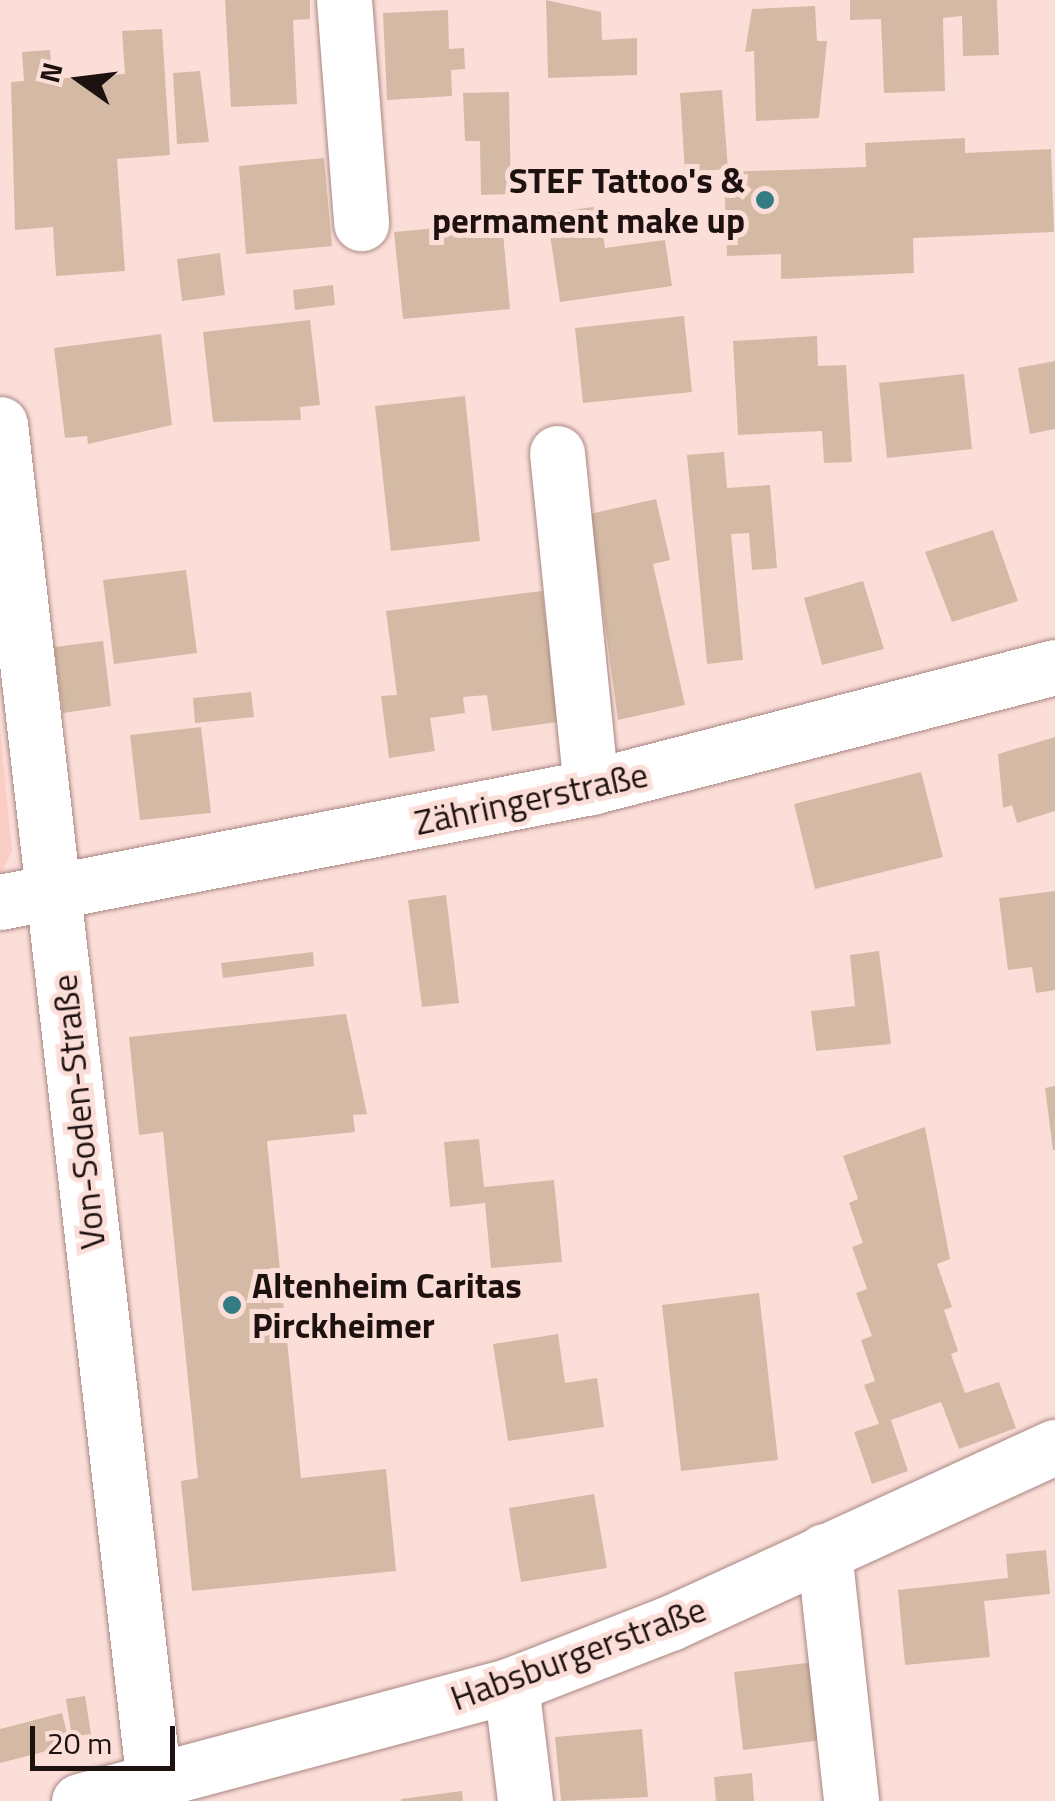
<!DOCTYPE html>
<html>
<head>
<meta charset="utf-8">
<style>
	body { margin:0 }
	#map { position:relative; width:1055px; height:1801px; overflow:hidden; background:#fcded9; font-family:"Titillium Web",sans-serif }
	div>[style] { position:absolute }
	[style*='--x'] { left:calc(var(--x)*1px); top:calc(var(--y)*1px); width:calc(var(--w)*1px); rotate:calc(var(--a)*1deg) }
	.built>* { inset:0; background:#facdc5 }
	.building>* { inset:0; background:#d4baa4 }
	.roads { filter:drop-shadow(0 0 2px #a88681) drop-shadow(0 0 2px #a88681) }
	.minor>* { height:55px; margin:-27.5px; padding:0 27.5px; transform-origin:27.5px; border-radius:27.5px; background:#fff }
	.dots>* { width:28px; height:28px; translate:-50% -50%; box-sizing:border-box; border:5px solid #fcded9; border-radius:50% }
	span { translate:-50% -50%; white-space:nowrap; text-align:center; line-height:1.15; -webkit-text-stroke:10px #fcded9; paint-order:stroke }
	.poi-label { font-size:35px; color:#1e1210; font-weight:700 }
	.right { translate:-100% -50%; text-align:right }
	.left { translate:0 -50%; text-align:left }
	.street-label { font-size:35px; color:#1e1210 }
	.north { position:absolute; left:30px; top:30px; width:100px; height:100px; -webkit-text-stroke:8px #fcded9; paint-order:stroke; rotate:284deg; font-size:28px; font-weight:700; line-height:40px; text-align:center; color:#1e1210 }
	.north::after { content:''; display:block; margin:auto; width:35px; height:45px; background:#1e1210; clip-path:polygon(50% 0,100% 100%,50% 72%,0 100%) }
	.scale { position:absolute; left:30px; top:1726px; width:145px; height:45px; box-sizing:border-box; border:5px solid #1e1210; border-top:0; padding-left:12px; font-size:30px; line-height:35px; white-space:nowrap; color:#1e1210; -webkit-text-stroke:8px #fcded9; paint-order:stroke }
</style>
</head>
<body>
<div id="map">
	<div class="built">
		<div style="clip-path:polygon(0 728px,12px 851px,0 876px)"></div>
	</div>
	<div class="building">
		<div style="clip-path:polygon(225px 0,310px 0,310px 19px,293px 20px,297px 104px,231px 107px)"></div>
		<div style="clip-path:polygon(546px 0,601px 12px,602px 40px,637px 38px,637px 75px,548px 78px)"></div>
		<div style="clip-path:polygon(850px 0,997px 0,999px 55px,963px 56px,962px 16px,943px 18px,945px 91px,884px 93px,881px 19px,850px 20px)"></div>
		<div style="clip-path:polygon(815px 6px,817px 41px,827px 41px,819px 118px,756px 121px,754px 51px,745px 52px,752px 9px)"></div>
		<div style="clip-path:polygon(448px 10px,449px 49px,464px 48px,465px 69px,451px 70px,452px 96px,387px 100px,383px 13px)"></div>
		<div style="clip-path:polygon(162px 29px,170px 155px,117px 159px,125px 271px,56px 276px,53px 227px,15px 230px,11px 82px,24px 81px,22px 52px,50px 50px,52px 79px,125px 74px,122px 31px)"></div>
		<div style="clip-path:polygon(200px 71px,209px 142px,177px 144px,173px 73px)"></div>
		<div style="clip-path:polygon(722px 90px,728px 169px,685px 172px,680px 93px)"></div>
		<div style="clip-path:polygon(509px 92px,511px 194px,481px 195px,480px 141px,465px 141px,463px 93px)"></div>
		<div style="clip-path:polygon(965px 138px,965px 153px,1051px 149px,1054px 232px,913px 238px,914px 273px,781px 279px,781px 254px,727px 256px,724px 172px,866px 167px,865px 143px)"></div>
		<div style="clip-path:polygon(324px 158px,332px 246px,246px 254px,239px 166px)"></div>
		<div style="clip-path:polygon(599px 206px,605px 248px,665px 240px,672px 286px,560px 302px,547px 214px)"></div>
		<div style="clip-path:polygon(502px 222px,510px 309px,403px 319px,394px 232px)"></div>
		<div style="clip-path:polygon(220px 253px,225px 295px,182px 301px,177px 259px)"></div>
		<div style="clip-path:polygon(333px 285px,335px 305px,295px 310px,293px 290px)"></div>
		<div style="clip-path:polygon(684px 316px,692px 392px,583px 403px,575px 328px)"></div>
		<div style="clip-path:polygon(310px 320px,320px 405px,300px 407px,301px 420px,213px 422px,203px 332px)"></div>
		<div style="clip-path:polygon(161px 334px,172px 425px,88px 444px,87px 436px,65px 438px,54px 348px)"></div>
		<div style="clip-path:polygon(817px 336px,818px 366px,846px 365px,852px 462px,824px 463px,822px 431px,738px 435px,733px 341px)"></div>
		<div style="clip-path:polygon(1055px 361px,1055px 429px,1030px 434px,1018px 368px)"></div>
		<div style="clip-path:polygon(964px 374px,972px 449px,887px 458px,879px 383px)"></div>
		<div style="clip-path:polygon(465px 396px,480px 541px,391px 551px,375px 406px)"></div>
		<div style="clip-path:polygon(724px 452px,727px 488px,770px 485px,777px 568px,752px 570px,749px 533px,731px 534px,743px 660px,707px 664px,687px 455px)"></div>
		<div style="clip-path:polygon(656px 499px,670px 560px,653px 564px,685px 705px,618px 720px,590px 514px)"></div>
		<div style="clip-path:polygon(993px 530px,1018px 601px,952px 622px,925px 552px)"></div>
		<div style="clip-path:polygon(186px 570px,197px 653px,114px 664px,103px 580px)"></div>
		<div style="clip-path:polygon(863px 581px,884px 649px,822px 665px,804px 598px)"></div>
		<div style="clip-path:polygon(542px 591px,558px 722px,492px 731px,487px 695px,463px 697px,465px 713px,430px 718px,435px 751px,389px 758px,381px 696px,397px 695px,386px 611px)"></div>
		<div style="clip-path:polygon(103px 641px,111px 706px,63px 713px,54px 647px)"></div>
		<div style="clip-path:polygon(251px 692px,254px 717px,195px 723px,193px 698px)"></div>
		<div style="clip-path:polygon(201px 727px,211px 813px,140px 820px,130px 735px)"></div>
		<div style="clip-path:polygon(1055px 737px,1055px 811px,1017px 823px,1012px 805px,1003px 808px,998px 754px)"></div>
		<div style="clip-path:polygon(921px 772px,943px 857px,815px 889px,794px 804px)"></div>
		<div style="clip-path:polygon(1055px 891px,1055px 990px,1036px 993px,1032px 967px,1008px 970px,999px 898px)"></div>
		<div style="clip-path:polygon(446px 895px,459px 1003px,422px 1007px,408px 900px)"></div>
		<div style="clip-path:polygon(879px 951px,891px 1044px,816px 1051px,811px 1011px,855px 1006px,850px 955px)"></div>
		<div style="clip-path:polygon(313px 952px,314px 966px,223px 978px,221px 963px)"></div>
		<div style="clip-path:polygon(346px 1014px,367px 1114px,353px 1115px,355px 1132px,267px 1141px,301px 1478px,386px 1469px,396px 1571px,192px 1591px,181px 1481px,198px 1478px,163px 1132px,139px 1135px,129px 1037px)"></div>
		<div style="clip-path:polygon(1055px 1086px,1055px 1150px,1053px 1150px,1045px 1088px)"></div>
		<div style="clip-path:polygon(925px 1127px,950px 1259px,937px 1264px,952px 1307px,944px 1310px,958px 1351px,951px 1354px,965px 1393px,999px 1382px,1016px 1428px,959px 1449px,941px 1402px,891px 1420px,908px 1471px,872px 1484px,854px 1432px,879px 1424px,864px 1385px,875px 1381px,861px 1340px,872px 1336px,856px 1293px,867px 1289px,852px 1247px,863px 1243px,849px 1203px,858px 1199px,843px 1156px)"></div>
		<div style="clip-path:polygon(479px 1139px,484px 1187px,554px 1180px,562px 1262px,491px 1268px,485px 1203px,450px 1207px,444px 1142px)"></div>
		<div style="clip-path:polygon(759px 1293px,778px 1460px,681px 1471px,662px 1305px)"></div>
		<div style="clip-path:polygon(558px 1334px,565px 1383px,597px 1378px,604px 1427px,508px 1441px,493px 1344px)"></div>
		<div style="clip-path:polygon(594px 1494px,607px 1568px,521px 1582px,509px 1508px)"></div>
		<div style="clip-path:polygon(1046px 1550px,1050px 1594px,984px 1601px,990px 1657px,905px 1665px,898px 1590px,1008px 1578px,1006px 1554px)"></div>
		<div style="clip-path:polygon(814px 1662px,823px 1740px,743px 1750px,734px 1672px)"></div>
		<div style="clip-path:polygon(85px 1696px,91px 1734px,72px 1737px,66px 1699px)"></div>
		<div style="clip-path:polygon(62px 1713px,70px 1745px,0 1763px,0 1729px)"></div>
		<div style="clip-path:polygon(642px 1729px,648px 1797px,561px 1801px,555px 1737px)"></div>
		<div style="clip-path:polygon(752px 1773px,754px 1801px,716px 1801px,714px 1777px)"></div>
		<div style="clip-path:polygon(462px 1791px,463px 1801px,401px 1801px,401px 1799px)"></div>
	</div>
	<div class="roads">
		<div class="minor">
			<div style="--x:344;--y:0;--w:224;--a:85.6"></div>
			<div style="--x:0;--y:424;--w:1386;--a:83.54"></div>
			<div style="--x:557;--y:453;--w:336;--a:84.2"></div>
			<div style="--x:0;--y:902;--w:602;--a:-11.01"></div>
			<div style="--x:591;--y:787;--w:479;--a:-14.5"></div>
			<div style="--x:824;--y:1551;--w:251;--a:83.8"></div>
			<div style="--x:511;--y:1685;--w:117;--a:83.1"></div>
			<div style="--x:79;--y:1801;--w:447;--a:-15"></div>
			<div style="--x:511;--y:1685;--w:171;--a:-21.3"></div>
			<div style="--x:670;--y:1623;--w:423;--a:-24.6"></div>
		</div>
	</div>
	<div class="dots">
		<div style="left:765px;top:200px;background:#347c83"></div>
		<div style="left:232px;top:1305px;background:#347c83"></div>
	</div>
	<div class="poi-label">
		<span class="right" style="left:745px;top:200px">STEF Tattoo's &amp;<br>permament make up</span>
		<span class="left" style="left:252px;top:1305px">Altenheim Caritas<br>Pirckheimer</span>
	</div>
	<div class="street-label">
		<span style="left:531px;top:798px;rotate:-12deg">Zähringerstraße</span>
		<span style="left:78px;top:1112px;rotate:-96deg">Von-Soden-Straße</span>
		<span style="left:578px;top:1653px;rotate:-20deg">Habsburgerstraße</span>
	</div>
	<div class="north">N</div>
	<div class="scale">20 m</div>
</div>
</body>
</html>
